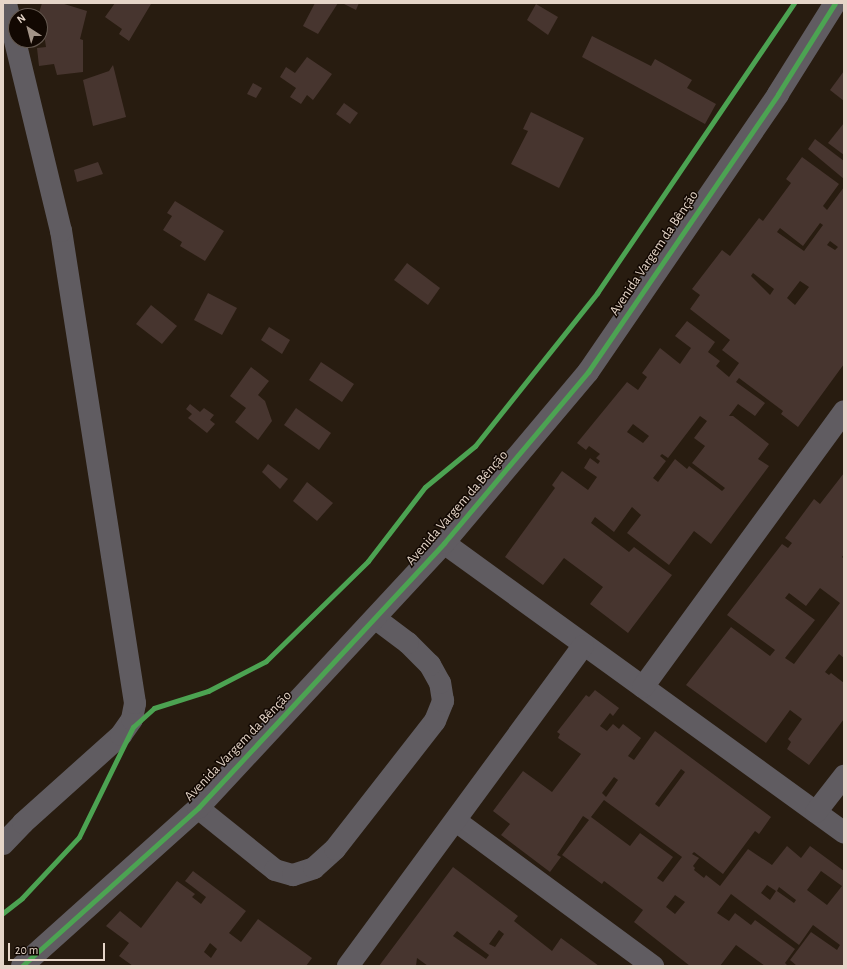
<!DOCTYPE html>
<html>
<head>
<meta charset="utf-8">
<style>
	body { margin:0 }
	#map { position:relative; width:847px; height:969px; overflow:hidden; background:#281c10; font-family:"Alegreya Sans",sans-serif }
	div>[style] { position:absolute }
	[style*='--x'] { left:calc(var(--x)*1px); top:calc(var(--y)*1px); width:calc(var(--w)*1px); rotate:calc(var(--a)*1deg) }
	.building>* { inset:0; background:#47352f }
	.minor>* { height:22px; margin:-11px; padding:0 11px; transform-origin:11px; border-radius:11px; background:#605c61 }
	.tertiary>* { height:22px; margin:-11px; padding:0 11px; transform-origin:11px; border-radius:11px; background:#605c61 }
	.cycleway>* { height:5px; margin:-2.5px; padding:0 2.5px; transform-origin:2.5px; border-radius:2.5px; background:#4ca352 }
	span { translate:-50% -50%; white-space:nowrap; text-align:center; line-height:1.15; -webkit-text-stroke:3px #120802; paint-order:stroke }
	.street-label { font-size:14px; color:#e5d5c8 }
	.frame { position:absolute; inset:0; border:4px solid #e5d5c8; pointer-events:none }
	.north { position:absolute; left:8px; top:8px; width:40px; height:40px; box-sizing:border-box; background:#120802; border:1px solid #665a51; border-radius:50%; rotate:324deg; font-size:11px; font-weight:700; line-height:16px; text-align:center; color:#e5d5c8 }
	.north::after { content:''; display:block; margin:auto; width:14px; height:18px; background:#a39488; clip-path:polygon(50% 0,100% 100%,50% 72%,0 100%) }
	.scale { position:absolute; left:8px; top:943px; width:97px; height:18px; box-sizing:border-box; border:2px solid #e5d5c8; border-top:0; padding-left:5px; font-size:12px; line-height:14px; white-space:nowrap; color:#e5d5c8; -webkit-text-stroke:3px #120802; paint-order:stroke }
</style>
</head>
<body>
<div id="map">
	<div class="building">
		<div style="clip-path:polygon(42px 3px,61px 3px,87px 11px,80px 39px,83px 40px,83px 72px,57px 75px,54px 64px,39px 66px,37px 48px,46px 47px,44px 34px,40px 33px,38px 16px)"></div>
		<div style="clip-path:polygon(115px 3px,151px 4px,129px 41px,119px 34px,122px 29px,105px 17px)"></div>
		<div style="clip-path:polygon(315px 3px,338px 3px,318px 34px,303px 26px)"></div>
		<div style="clip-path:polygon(342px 3px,359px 3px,356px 10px)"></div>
		<div style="clip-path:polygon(536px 4px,558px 17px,548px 35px,527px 20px)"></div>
		<div style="clip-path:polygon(592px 36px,651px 66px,655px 59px,692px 80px,687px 88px,716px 104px,705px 124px,582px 57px)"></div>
		<div style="clip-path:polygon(307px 57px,332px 74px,313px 100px,307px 95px,301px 104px,290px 97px,296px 88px,280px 77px,286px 67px,295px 73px)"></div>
		<div style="clip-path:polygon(113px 65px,126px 117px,93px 126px,83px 80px,109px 71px)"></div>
		<div style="clip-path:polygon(844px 71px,844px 101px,830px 90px)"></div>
		<div style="clip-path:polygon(253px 83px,262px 88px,256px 98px,247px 94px)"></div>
		<div style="clip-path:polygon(344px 103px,358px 113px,350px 124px,336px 114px)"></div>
		<div style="clip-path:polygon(531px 112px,584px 138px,559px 188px,511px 164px,528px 131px,523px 129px)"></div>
		<div style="clip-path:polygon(844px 123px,844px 155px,828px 143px)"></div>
		<div style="clip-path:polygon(815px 139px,844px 161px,844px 179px,808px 149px)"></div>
		<div style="clip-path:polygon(evenodd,802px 157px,839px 184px,823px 206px,827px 210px,844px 187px,844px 364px,798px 427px,781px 414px,783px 411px,739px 378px,736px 382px,765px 403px,755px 416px,738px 404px,729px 416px,733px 416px,769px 444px,758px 459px,769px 466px,711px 544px,694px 531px,669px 565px,627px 533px,641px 515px,632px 507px,614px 532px,595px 517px,591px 523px,629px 552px,634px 547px,672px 575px,628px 633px,590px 604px,603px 587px,564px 558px,543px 585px,505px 557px,555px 488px,552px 485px,562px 471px,588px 490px,597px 477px,584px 468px,590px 458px,598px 464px,600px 461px,596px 458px,600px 454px,589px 446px,586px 450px,577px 443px,627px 382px,638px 390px,647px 377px,642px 373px,660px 348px,680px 364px,691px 348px,675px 336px,687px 321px,715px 342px,708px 352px,720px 361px,716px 366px,729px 377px,739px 363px,722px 350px,730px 340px,690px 309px,700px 295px,692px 289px,722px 250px,730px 256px,759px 218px,763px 221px,791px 183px,786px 179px,802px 157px,820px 223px,823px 225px,804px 251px,777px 232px,780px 228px,803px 246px,820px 223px,802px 157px,830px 241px,838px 247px,835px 250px,827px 245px,830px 241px,802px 157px,753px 273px,774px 289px,770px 295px,751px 276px,753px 273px,802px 157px,800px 281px,809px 287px,795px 305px,787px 298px,800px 281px,802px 157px,700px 416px,707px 421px,694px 438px,705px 446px,692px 463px,725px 488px,722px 491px,689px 466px,687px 469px,675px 459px,658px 482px,653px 478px,666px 461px,660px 456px,662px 454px,668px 458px,700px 416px,802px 157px,633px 424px,649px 436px,643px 443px,627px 432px,633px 424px)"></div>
		<div style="clip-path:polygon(98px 162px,103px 174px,77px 182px,74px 170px)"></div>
		<div style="clip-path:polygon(175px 201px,224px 231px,205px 261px,180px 246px,182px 242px,163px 230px,172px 216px,167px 213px)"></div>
		<div style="clip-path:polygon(407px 263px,440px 288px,428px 305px,394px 280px)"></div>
		<div style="clip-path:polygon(208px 293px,237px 308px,222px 335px,194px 320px)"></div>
		<div style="clip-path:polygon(151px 305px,177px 326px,162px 344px,136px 324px)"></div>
		<div style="clip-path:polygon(269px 327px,290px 340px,282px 354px,261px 340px)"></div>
		<div style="clip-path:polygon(321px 362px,354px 384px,342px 402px,309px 380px)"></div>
		<div style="clip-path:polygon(251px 367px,269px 381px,258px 395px,265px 401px,272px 421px,258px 440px,235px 422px,246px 408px,230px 396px)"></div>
		<div style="clip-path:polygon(190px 404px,200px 412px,204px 408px,214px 415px,210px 420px,215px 424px,207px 433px,188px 418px,192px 414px,186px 409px)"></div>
		<div style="clip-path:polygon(296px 408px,331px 433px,319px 450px,284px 425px)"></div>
		<div style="clip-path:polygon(268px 464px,288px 479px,280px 489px,262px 472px)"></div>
		<div style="clip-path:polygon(evenodd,844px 473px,844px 554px,842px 557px,844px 559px,844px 658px,839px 654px,825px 672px,829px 675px,831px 673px,844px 683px,844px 719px,809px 765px,787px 749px,791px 742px,788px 739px,802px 719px,790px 710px,766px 743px,686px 685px,731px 627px,770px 656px,775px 650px,727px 615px,782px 544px,788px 548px,792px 543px,785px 538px,814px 499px,820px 504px,844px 473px,820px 588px,840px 603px,794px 664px,785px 658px,815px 620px,785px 598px,789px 593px,806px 606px,820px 588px)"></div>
		<div style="clip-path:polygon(307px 482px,333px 503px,317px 521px,293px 501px)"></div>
		<div style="clip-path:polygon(evenodd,595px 690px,619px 708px,613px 716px,610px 713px,600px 726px,607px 731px,613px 724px,619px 729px,623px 724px,641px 738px,628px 756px,634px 760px,655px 731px,771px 817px,759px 834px,755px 831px,723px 874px,694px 852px,692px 854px,699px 858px,693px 866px,695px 868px,694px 870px,704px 878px,706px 875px,720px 886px,748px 849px,772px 865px,787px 846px,801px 858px,810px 846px,844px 871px,844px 966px,797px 966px,790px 960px,811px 932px,837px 950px,840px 945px,813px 925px,799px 945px,731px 894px,717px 913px,729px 921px,735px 913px,751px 925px,755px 920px,795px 949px,785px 963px,788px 966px,765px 966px,736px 945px,720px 966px,690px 966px,634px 922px,643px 910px,604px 881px,602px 884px,562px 855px,589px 820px,583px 816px,557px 855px,561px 857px,550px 872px,501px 835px,510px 824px,493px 811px,523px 771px,552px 792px,581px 754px,558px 738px,560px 734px,557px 732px,586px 695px,589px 697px,595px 690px,681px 769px,685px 772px,659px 807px,655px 804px,681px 769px,595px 690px,614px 777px,618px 780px,606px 797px,602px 793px,614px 777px,595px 690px,604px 800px,682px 857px,663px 882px,657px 878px,673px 857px,640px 833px,630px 846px,591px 817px,604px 800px,595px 690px,821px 871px,842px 886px,827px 905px,807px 890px,821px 871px,595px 690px,767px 885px,776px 891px,770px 900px,761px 893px,767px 885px,595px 690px,779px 887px,796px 900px,794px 903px,777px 891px,779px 887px,595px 690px,675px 895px,685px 902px,675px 914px,666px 907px,675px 895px)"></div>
		<div style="clip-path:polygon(evenodd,453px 867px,518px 916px,514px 921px,552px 951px,561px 938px,599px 966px,428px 966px,417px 958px,416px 966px,379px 966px,453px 867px,499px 930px,504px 934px,495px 947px,489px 944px,499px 930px,453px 867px,457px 931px,489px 955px,486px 959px,453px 936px,457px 931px)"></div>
		<div style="clip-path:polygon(evenodd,193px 871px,246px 911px,229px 933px,241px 942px,258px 919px,312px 958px,306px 966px,133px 966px,119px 956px,129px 943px,106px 926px,120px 911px,141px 928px,177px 881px,195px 894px,192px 897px,201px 904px,206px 897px,185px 881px,193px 871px,210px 943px,217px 949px,211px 958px,204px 952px,210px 943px)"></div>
	</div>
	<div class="minor">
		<div style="--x:444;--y:543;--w:494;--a:35.9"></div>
		<div style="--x:643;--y:687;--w:341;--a:-53.9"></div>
		<div style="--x:198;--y:808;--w:99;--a:38.8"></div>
		<div style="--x:275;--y:870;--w:19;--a:16"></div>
		<div style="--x:293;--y:875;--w:22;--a:-18"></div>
		<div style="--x:314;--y:868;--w:28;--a:-42"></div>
		<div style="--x:335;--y:849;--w:162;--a:-52"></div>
		<div style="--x:435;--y:721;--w:22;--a:-68"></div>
		<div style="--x:443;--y:701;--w:18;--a:-99"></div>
		<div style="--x:440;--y:683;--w:21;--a:-119"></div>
		<div style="--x:430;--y:665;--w:31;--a:-135"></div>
		<div style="--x:408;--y:643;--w:40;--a:-143"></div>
		<div style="--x:816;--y:812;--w:46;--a:-52.1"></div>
		<div style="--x:456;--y:821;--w:245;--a:36.4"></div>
		<div style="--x:3;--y:844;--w:29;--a:-46"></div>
		<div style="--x:23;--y:823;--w:132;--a:-41.9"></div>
		<div style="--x:121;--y:735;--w:19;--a:-55"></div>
		<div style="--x:132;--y:719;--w:16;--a:-79"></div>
		<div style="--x:135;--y:703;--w:478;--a:-98.9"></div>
		<div style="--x:61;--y:231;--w:235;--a:-103.6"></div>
		<div style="--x:348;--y:966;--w:397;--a:-53.7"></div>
	</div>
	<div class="tertiary">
		<div style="--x:22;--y:966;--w:237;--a:-41.9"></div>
		<div style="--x:198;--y:808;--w:362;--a:-47.1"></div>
		<div style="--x:444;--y:543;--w:224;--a:-49.9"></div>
		<div style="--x:588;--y:372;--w:337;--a:-55.6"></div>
		<div style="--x:778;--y:94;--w:107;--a:-57.9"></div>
	</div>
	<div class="cycleway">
		<div style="--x:3;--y:913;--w:24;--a:-38"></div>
		<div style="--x:22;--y:898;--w:83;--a:-46.9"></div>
		<div style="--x:79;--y:837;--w:123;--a:-63.9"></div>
		<div style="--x:133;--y:727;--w:28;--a:-42"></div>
		<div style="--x:154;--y:708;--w:57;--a:-17.5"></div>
		<div style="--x:208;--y:691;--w:65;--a:-27.3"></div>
		<div style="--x:266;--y:661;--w:143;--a:-44.4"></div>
		<div style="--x:368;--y:561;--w:93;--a:-52.4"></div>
		<div style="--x:425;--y:487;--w:65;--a:-39.4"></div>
		<div style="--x:475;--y:446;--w:196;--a:-51.4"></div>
		<div style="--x:597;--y:293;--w:351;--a:-55.8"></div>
		<div style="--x:22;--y:966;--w:237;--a:-41.9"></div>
		<div style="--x:198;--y:808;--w:362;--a:-47.1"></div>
		<div style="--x:444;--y:543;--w:224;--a:-49.9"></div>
		<div style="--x:588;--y:372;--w:337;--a:-55.6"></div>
		<div style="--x:778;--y:94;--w:107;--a:-57.9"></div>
	</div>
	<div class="street-label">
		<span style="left:654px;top:253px;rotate:-56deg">Avenida Vargem da Bênção</span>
		<span style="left:457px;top:508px;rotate:-49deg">Avenida Vargem da Bênção</span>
		<span style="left:238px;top:746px;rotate:-46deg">Avenida Vargem da Bênção</span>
	</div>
	<div class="frame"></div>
	<div class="north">N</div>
	<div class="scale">20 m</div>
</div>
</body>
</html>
